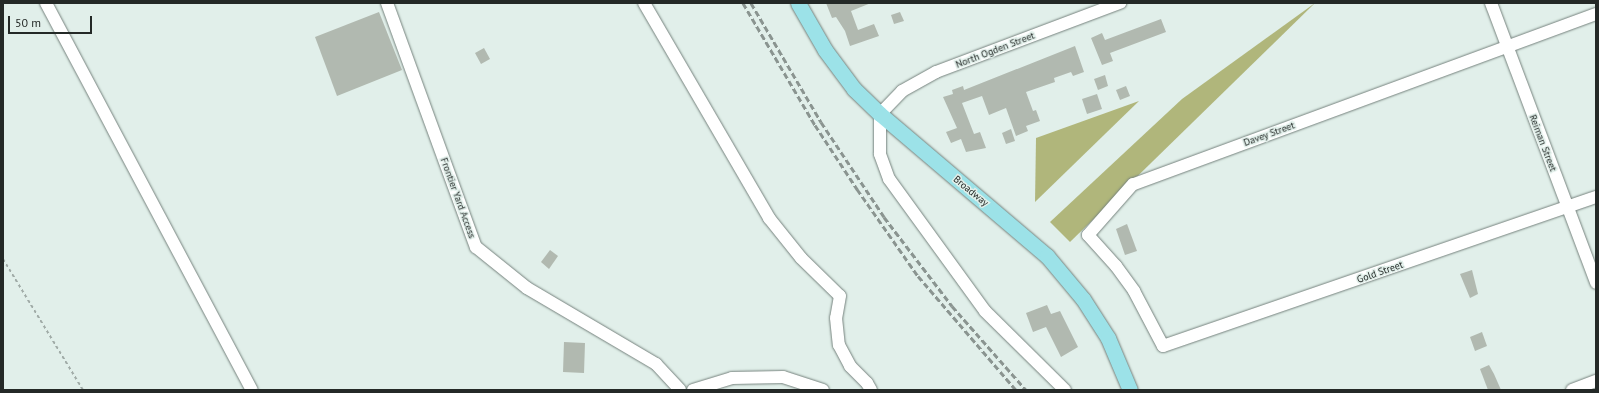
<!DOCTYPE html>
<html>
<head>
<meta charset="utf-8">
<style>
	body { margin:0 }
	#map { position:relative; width:1599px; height:393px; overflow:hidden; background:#e1efea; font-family:"PT Sans",sans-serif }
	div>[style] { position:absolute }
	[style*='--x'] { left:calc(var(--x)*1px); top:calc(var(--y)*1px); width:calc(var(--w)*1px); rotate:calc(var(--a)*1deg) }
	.forest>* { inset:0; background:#b0b67b }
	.building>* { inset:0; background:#b1b9b0 }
	.path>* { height:2px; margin-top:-1px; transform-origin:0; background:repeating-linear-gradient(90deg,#a0aba7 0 3px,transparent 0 6px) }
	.roads { filter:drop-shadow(0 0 1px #75827d) drop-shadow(0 0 1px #75827d) }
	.minor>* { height:12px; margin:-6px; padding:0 6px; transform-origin:6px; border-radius:6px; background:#fff }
	.major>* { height:15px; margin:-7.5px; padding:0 7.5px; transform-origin:7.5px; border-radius:7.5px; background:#9ce2e8 }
	.rail>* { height:3px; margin-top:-1.5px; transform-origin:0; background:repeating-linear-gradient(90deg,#8a9490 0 6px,transparent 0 9px) }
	span { translate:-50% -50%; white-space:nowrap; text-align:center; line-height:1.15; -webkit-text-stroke:3px #e1efea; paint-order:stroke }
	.street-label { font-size:10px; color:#242927 }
	.frame { position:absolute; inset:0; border:4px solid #242927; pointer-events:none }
	.scale { position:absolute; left:8px; top:16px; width:84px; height:18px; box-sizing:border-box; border:2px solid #242927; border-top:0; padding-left:5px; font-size:12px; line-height:14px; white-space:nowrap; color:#242927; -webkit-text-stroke:3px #e1efea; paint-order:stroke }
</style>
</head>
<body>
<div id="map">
	<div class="forest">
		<div style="clip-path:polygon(1315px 3px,1070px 242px,1050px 222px,1182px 99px)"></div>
		<div style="clip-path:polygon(1139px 101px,1035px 202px,1036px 138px)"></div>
	</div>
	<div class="building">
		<div style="clip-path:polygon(826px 3px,871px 3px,851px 11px,858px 30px,874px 24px,879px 36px,850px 46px,845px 31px,836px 17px,832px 18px)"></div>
		<div style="clip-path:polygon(379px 12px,402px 70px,337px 96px,315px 37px)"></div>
		<div style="clip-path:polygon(900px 12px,904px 21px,894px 24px,891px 15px)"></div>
		<div style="clip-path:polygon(1161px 19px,1166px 32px,1110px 53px,1113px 61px,1102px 65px,1091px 38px,1102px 33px,1105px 40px)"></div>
		<div style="clip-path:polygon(1075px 46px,1084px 72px,1073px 76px,1071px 72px,1054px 78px,1055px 82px,1026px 92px,1033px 111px,1036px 110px,1040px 121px,1026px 126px,1028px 131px,1016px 136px,1006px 108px,989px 115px,982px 96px,962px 103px,974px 134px,980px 132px,986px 148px,966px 152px,961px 139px,951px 143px,946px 132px,957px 128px,943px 97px,953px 94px,952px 90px,963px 86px,964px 90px)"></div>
		<div style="clip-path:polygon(484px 48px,490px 59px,481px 64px,475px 53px)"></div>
		<div style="clip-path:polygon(1105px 75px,1108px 86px,1098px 90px,1094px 79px)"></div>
		<div style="clip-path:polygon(1126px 86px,1130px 96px,1120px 100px,1116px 90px)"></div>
		<div style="clip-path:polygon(1097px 94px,1102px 109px,1087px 114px,1082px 99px)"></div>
		<div style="clip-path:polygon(1011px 129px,1015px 141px,1006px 144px,1002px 133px)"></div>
		<div style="clip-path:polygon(1127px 224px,1137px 251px,1125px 255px,1116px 229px)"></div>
		<div style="clip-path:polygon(550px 250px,558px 256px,549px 269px,541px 262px)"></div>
		<div style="clip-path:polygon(1472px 270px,1478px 294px,1470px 298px,1460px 274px)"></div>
		<div style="clip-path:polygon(1047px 305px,1051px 314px,1060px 311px,1078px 347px,1061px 357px,1046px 327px,1033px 332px,1026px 313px)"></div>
		<div style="clip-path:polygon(1482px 332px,1487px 346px,1475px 351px,1470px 337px)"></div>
		<div style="clip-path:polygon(564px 342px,585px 343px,584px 373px,563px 372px)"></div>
		<div style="clip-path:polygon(1489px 365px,1494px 374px,1501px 390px,1488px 390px,1480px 369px)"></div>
	</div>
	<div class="path">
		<div style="--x:3;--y:259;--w:153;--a:58.6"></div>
	</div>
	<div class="roads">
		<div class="minor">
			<div style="--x:46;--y:3;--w:438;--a:62"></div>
			<div style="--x:387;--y:3;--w:260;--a:70"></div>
			<div style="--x:476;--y:247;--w:65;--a:38.8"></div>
			<div style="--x:527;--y:288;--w:150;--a:30.5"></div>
			<div style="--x:656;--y:364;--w:35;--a:47"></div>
			<div style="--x:644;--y:3;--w:249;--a:59.8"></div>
			<div style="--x:769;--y:218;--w:51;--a:51.3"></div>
			<div style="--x:801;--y:258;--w:54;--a:44.3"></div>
			<div style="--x:840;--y:296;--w:22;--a:100"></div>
			<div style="--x:836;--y:318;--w:27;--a:84"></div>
			<div style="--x:839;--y:345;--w:24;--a:62"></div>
			<div style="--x:850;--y:366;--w:24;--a:45"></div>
			<div style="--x:867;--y:383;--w:8;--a:60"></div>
			<div style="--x:1491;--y:3;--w:299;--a:69.4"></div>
			<div style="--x:1596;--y:14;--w:493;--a:159.8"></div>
			<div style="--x:1133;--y:184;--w:68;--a:131.4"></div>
			<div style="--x:1088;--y:235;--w:42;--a:47.9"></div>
			<div style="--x:1116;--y:266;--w:31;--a:54"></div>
			<div style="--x:1134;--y:291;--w:62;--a:62.2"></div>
			<div style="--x:1163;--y:346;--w:458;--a:-19"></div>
			<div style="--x:693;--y:390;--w:41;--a:-17.1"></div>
			<div style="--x:732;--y:378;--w:51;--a:-1.1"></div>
			<div style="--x:783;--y:377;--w:42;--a:18"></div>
			<div style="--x:1065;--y:390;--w:112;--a:-135.4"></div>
			<div style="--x:985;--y:311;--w:163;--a:-126"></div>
			<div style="--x:889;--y:179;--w:27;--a:-110"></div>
			<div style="--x:880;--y:154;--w:40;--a:-90"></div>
			<div style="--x:880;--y:114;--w:32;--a:-46"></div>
			<div style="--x:902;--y:91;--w:39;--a:-29"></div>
			<div style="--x:936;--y:72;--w:197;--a:-20.6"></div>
			<div style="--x:1572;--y:390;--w:26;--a:-21"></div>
		</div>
		<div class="major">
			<div style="--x:798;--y:3;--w:54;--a:60.1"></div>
			<div style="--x:825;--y:50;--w:49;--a:53.4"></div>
			<div style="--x:854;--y:89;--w:36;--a:44"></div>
			<div style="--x:880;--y:114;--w:219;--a:40.4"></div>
			<div style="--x:1047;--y:256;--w:56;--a:50.1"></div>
			<div style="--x:1083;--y:299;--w:46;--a:57.3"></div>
			<div style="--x:1108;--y:338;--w:56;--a:67.1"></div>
		</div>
	</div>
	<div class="rail">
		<div style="--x:743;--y:3;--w:142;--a:59.5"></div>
		<div style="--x:815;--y:125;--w:77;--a:56.7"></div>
		<div style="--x:857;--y:189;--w:106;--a:55"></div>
		<div style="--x:918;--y:276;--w:150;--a:49.3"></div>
		<div style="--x:751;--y:3;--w:138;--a:59.5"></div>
		<div style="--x:821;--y:122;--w:114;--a:56.4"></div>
		<div style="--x:884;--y:217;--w:112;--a:52.6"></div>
		<div style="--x:952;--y:306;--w:112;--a:48.6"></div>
	</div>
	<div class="street-label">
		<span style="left:995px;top:50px;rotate:-21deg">North Ogden Street</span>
		<span style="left:1269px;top:134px;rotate:-20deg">Davey Street</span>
		<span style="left:1543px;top:143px;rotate:69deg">Reiman Street</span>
		<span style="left:971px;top:191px;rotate:39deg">Broadway</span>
		<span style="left:458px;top:198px;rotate:70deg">Frontier Yard Access</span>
		<span style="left:1380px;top:272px;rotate:-19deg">Gold Street</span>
	</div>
	<div class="frame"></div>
	<div class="scale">50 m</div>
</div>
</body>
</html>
